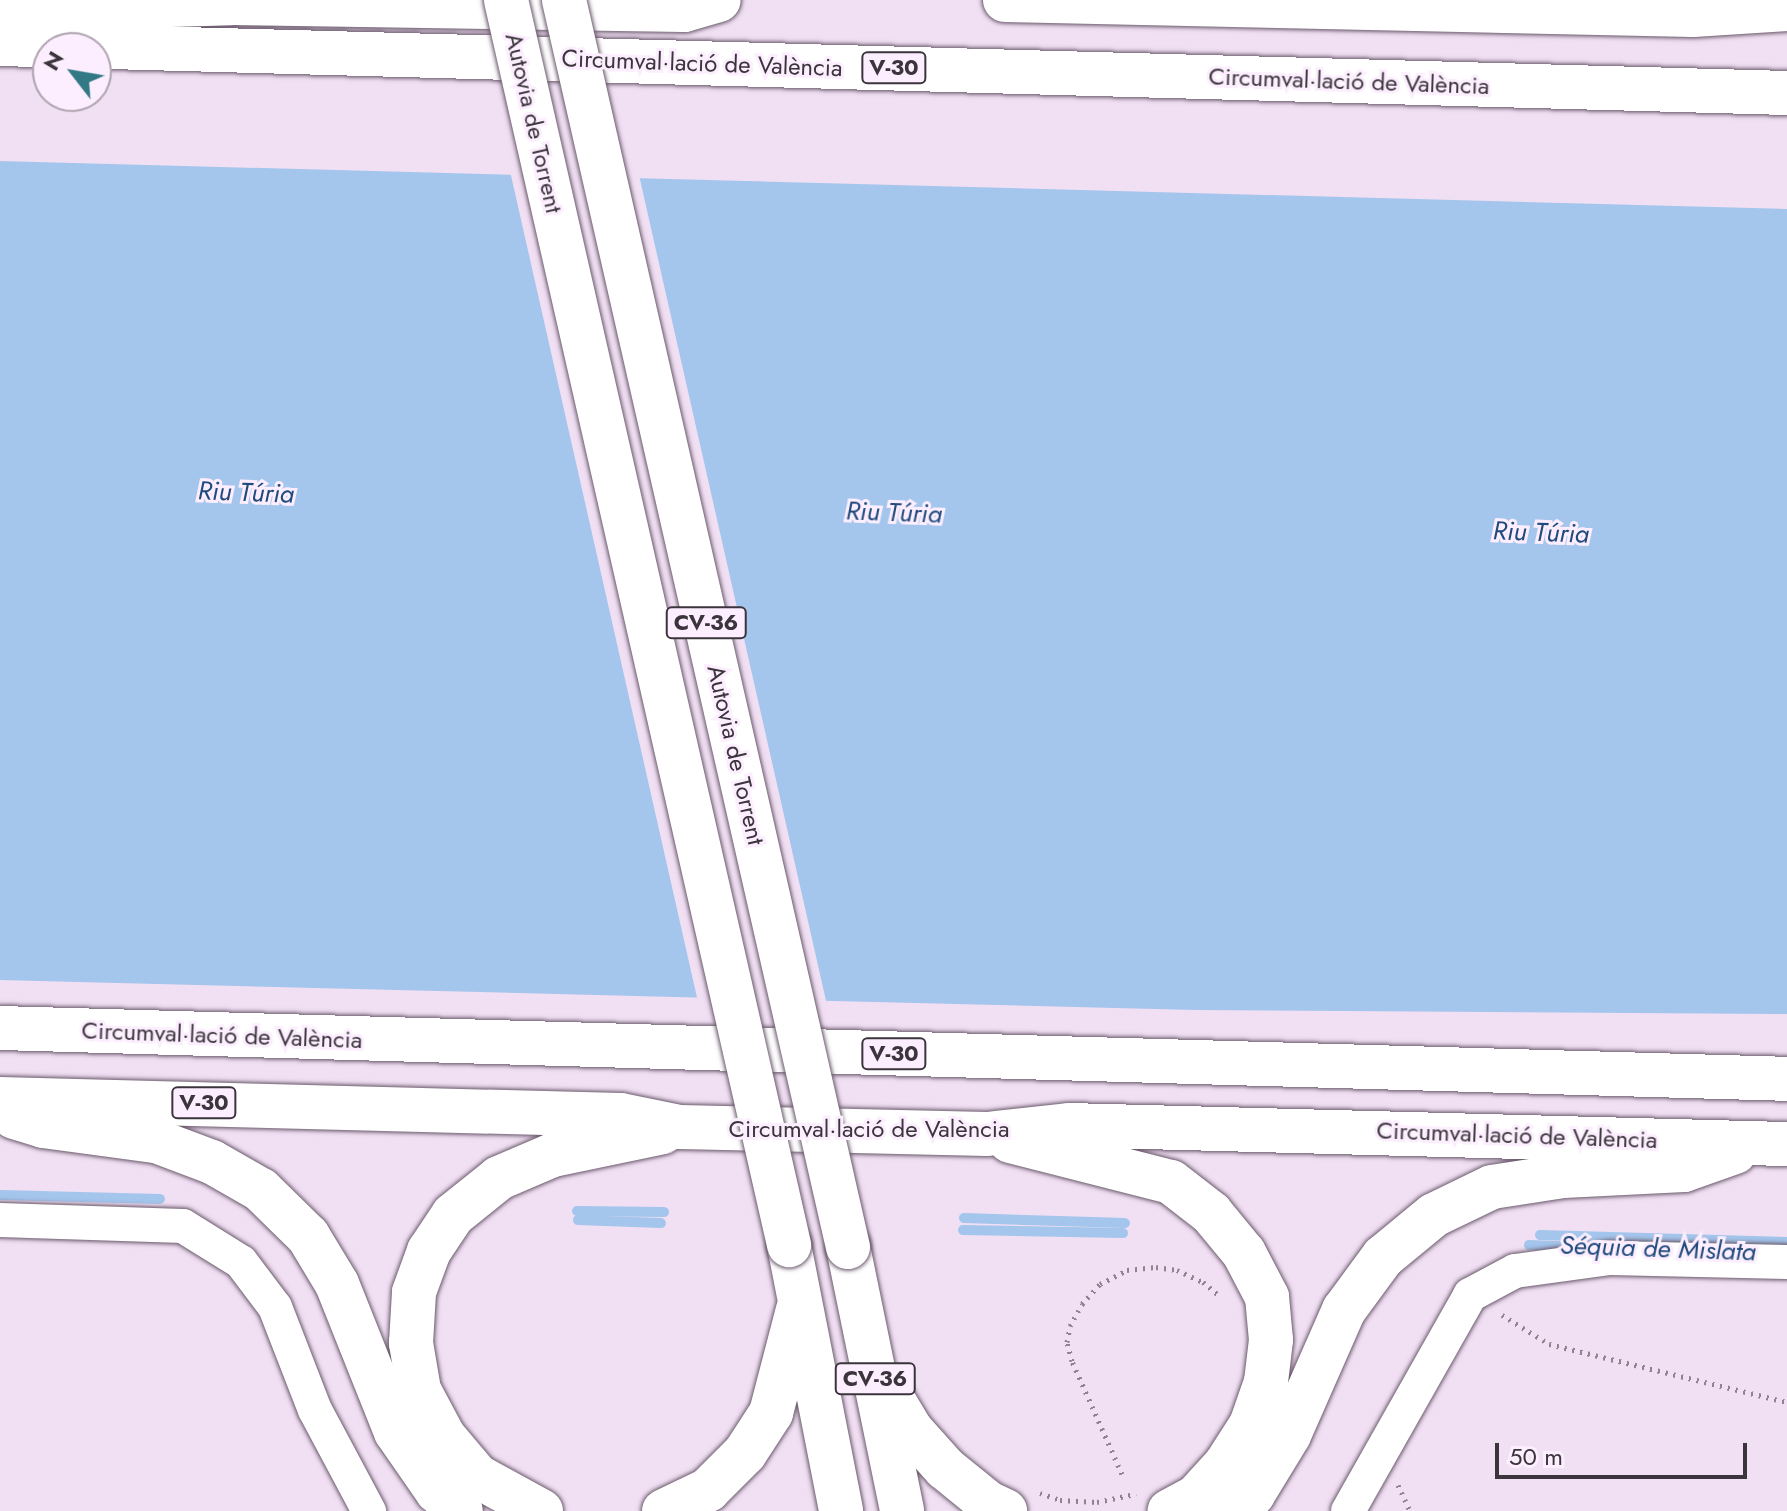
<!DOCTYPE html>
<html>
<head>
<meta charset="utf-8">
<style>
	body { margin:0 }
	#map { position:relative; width:1787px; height:1511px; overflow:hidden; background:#f1dff3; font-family:Jost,sans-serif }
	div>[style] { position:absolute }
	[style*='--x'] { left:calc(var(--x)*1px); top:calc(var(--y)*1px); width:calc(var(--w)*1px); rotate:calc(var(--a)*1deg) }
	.water>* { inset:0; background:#a4c5ec }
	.pier>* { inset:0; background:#f1dff3 }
	.stream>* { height:10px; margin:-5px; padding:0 5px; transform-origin:5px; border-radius:5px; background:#a4c5ec }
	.path>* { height:5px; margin-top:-2.5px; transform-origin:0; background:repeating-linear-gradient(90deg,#8f8390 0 2px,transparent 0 8px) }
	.roads { filter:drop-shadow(0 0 2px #6a5a6c) drop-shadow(0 0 2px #6a5a6c) }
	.minor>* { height:34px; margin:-17px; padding:0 17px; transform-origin:17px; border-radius:17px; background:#fff }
	.trunk>* { height:44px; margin:-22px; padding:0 22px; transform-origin:22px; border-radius:22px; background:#fff }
	.motorway>* { height:44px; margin:-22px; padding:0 22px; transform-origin:22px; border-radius:22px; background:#fff }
	.bridges { filter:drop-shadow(0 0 2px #6a5a6c) drop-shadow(0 0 2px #6a5a6c) }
	.trunk-bridge>* { height:44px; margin:-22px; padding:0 22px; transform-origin:22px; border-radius:22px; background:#fff }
	span { translate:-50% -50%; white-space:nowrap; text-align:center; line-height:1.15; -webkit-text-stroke:6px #fceefe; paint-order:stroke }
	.shield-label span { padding:2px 6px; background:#fceefe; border:2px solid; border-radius:6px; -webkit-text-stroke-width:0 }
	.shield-label { font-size:22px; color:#3b343c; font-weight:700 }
	.street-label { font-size:24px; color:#3b343c }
	.water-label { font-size:26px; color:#1f4a7c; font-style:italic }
	.north { position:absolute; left:32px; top:32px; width:80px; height:80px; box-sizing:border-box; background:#fceefe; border:2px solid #afa4b0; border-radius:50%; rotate:301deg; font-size:22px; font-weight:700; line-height:32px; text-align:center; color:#3b343c }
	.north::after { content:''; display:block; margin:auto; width:28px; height:36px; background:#337985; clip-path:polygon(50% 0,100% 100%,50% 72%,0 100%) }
	.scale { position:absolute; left:1495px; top:1443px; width:252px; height:36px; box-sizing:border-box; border:4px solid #3b343c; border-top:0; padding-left:10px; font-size:24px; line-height:28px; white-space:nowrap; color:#3b343c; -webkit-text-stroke:6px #fceefe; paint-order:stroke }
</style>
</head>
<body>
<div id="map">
	<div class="water">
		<div style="clip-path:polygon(0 161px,1787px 209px,1787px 1014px,1195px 1010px,0 980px)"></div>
	</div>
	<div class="pier">
		<div style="clip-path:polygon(510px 171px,639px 175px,827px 1005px,698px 1002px)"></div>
	</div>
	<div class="stream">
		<div style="--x:0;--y:1195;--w:160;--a:1.4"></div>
		<div style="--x:577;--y:1211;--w:87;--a:0.7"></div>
		<div style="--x:964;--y:1218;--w:161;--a:1.8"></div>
		<div style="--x:578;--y:1220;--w:83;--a:2.1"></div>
		<div style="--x:963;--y:1230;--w:160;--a:1.1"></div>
		<div style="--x:1540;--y:1235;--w:247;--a:1.6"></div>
		<div style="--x:1529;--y:1245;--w:54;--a:2.1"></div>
	</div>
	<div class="path">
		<div style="--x:1502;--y:1315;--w:55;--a:31.7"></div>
		<div style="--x:1549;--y:1344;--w:245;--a:13.7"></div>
		<div style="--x:1122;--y:1474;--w:124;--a:-113.9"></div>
		<div style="--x:1072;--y:1361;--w:20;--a:-105"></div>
		<div style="--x:1067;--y:1342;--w:16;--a:-79"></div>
		<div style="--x:1070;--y:1326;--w:25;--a:-61"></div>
		<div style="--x:1082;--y:1304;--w:27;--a:-48"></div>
		<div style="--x:1100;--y:1284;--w:30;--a:-27"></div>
		<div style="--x:1127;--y:1270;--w:29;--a:-6"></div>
		<div style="--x:1156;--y:1267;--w:21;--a:8"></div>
		<div style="--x:1177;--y:1270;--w:29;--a:25"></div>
		<div style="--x:1203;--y:1282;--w:23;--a:40"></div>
		<div style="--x:1398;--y:1485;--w:29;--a:65"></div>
		<div style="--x:1040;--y:1493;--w:21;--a:19"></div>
		<div style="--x:1060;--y:1500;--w:37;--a:3"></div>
		<div style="--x:1097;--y:1502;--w:40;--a:-12"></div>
	</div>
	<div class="roads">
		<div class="minor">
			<div style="--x:0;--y:1220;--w:183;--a:1.9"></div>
			<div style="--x:183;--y:1226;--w:68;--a:31.8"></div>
			<div style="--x:241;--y:1262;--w:56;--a:52.9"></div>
			<div style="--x:275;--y:1307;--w:110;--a:68.8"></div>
			<div style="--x:315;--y:1410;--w:115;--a:61.9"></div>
			<div style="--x:1348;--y:1511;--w:248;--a:-60.5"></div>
			<div style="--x:1470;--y:1295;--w:51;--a:-28.1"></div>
			<div style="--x:1515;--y:1271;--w:96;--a:-7.8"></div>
			<div style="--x:1610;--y:1258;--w:177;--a:1.3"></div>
		</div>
		<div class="trunk">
			<div style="--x:1005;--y:0;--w:688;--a:1.25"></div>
			<div style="--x:1693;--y:15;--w:94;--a:-3.7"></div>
			<div style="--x:0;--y:1099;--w:621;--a:1.48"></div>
			<div style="--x:621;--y:1115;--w:60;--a:11.5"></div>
			<div style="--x:680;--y:1127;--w:307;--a:1.3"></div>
			<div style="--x:987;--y:1134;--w:82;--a:-6.3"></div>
			<div style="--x:1069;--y:1125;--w:718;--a:1.52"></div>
			<div style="--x:14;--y:1117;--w:30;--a:17"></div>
			<div style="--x:43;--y:1126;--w:114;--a:7.6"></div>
			<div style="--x:156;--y:1141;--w:60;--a:20.6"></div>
			<div style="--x:212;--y:1162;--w:56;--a:29.7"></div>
			<div style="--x:261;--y:1190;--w:66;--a:44.4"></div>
			<div style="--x:308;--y:1236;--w:56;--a:58.9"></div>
			<div style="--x:337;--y:1284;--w:159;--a:68.3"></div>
			<div style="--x:396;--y:1432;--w:72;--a:55.2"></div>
			<div style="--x:437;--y:1491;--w:31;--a:40"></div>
			<div style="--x:1010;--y:1141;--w:166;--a:14.3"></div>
			<div style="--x:1171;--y:1182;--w:51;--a:37.8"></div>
			<div style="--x:1211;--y:1213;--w:52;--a:50.5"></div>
			<div style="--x:1244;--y:1253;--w:50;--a:62.4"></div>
			<div style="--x:1267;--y:1297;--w:43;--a:84.7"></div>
			<div style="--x:1271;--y:1340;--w:42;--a:96.8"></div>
			<div style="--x:1266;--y:1382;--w:46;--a:109.2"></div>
			<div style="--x:1251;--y:1425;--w:46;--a:122.7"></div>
			<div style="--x:1226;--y:1464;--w:45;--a:132.3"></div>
			<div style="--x:1196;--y:1497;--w:30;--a:152"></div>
			<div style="--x:789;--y:1245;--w:271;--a:78.9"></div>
			<div style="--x:848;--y:1247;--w:269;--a:78.4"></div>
			<div style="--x:886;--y:1388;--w:49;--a:59.2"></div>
			<div style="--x:911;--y:1430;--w:51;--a:48.2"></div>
			<div style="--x:945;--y:1468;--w:55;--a:39.1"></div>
			<div style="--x:988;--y:1503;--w:19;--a:25"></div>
			<div style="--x:541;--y:1511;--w:73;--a:-151.3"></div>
			<div style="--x:477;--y:1476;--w:51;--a:-130.2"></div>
			<div style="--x:444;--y:1437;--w:53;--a:-118"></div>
			<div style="--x:419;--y:1390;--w:48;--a:-99.7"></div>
			<div style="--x:411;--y:1343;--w:51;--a:-86.6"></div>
			<div style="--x:414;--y:1292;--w:44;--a:-69.9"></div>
			<div style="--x:429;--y:1251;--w:43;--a:-56.3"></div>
			<div style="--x:453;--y:1215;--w:59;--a:-38.8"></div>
			<div style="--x:499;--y:1178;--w:59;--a:-23.1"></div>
			<div style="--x:553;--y:1155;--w:112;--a:-11.8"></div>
			<div style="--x:664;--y:1511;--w:49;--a:-25.5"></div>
			<div style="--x:708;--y:1490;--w:52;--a:-45"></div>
			<div style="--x:745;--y:1453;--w:48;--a:-57"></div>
			<div style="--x:771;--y:1413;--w:107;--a:-75.4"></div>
			<div style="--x:1235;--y:1511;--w:25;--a:-43"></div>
			<div style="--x:1253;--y:1494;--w:69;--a:-58.6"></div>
			<div style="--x:1289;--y:1435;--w:137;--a:-66.3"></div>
			<div style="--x:1344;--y:1310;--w:66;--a:-53.7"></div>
			<div style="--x:1383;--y:1257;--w:66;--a:-39.5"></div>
			<div style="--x:1434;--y:1215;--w:64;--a:-25.8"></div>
			<div style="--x:1492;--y:1187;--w:72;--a:-8.8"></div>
			<div style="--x:1563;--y:1176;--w:121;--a:-2.8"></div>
			<div style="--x:1684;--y:1170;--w:54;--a:-19.4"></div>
		</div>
		<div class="motorway">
			<div style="--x:0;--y:10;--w:231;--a:-1.7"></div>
			<div style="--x:231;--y:3;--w:453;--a:0.9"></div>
			<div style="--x:684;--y:10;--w:36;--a:-16"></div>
			<div style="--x:0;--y:44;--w:1788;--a:1.57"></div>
			<div style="--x:0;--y:1028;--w:1788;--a:1.63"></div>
		</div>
	</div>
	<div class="bridges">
		<div class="trunk-bridge">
			<div style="--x:506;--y:0;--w:1277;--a:77.19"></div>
			<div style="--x:564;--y:0;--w:1279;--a:77.17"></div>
		</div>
	</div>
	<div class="shield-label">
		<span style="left:894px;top:68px">V-30</span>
		<span style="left:706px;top:623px">CV-36</span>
		<span style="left:894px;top:1054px">V-30</span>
		<span style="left:204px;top:1103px">V-30</span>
		<span style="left:875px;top:1379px">CV-36</span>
	</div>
	<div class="street-label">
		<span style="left:702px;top:63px;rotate:2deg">Circumval·lació de València</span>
		<span style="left:1349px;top:81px;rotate:2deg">Circumval·lació de València</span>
		<span style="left:534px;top:123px;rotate:77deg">Autovia de Torrent</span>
		<span style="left:736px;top:755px;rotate:77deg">Autovia de Torrent</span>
		<span style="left:222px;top:1035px;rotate:2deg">Circumval·lació de València</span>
		<span style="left:869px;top:1129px">Circumval·lació de València</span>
		<span style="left:1517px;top:1135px;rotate:2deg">Circumval·lació de València</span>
	</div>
	<div class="water-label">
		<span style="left:246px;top:493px;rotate:2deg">Riu Túria</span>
		<span style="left:894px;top:513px;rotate:2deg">Riu Túria</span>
		<span style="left:1541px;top:533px;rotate:2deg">Riu Túria</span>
		<span style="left:1658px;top:1249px;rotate:2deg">Séquia de Mislata</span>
	</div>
	<div class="north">N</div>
	<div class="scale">50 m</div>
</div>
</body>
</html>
